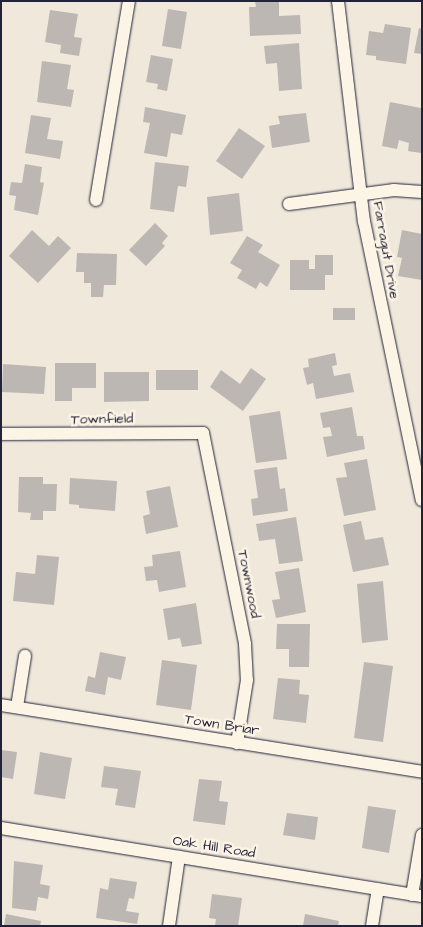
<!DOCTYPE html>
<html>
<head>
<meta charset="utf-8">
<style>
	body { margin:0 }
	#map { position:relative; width:423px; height:927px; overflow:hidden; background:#efe8db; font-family:"Architects Daughter",sans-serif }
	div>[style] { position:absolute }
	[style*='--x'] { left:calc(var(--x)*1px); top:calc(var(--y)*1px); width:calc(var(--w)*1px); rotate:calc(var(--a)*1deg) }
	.building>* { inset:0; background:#bcb7b3 }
	.roads { filter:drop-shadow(0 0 1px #22223b) drop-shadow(0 0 1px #22223b) }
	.street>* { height:12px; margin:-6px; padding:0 6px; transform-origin:6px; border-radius:6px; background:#fcf5e5 }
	span { translate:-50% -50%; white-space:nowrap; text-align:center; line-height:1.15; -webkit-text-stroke:5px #fcf5e5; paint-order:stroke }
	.street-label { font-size:14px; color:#22223b }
	.frame { position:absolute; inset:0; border:2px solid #22223b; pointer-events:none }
</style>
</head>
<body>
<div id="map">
	<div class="building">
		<div style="clip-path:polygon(255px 1px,279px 1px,279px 16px,300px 15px,301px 34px,250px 36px,249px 7px,256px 7px)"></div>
		<div style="clip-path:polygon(168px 9px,187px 12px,181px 49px,162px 46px)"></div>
		<div style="clip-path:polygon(50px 10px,78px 14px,74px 37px,82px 38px,79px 56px,60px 53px,61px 45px,45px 42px)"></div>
		<div style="clip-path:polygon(385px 24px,411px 28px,406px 64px,376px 60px,376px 56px,366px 55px,369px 31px,383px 33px)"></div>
		<div style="clip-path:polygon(419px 28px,422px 29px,422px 54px,414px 53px)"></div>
		<div style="clip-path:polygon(299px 43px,302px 89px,279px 91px,277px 63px,266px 64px,264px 46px)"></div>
		<div style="clip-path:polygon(151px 55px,173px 59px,167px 91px,157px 89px,158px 84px,146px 82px)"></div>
		<div style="clip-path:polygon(42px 61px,71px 65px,67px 89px,74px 90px,71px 107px,37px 102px)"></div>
		<div style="clip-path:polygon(390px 102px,421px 108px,421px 153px,408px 151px,409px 143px,399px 140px,397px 149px,382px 146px)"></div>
		<div style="clip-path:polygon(145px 107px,186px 115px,182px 135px,171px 133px,167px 157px,144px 153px,150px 123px,143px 122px)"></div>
		<div style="clip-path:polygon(306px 113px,310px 142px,272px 148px,269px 126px,280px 124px,278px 116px)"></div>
		<div style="clip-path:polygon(31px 115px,51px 118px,47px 139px,63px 141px,60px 159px,25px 153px)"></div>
		<div style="clip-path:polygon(239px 128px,265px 146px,242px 179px,216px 161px)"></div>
		<div style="clip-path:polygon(155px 162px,189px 166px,186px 187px,178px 186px,174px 212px,150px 209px)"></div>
		<div style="clip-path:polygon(25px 164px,42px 167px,40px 182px,44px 183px,38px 215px,14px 210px,16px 196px,9px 195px,11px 182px,22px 183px)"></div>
		<div style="clip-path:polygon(239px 193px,243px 231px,210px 235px,207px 197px)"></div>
		<div style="clip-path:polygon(155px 223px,168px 236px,162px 243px,165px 246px,146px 266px,129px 250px)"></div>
		<div style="clip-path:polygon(32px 230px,49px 246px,58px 236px,71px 248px,38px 283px,9px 256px)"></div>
		<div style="clip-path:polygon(402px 230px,422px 234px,422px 280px,398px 276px,402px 258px,397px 257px)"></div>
		<div style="clip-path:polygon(247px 236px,263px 245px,258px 252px,280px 265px,267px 287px,260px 282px,256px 289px,237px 278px,242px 270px,230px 263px)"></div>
		<div style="clip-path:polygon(77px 253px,117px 254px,116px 285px,104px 285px,103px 297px,91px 297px,91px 283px,84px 283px,84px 272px,76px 272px)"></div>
		<div style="clip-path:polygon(315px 255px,333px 255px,333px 275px,325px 275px,325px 290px,290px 290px,290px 260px,309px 260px,309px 269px,315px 269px)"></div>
		<div style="clip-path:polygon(333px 308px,355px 308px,355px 320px,333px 320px)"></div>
		<div style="clip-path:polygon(335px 353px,337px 365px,332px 366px,334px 376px,350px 373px,354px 392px,316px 399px,313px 383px,307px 385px,303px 368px,309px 367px,308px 359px)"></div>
		<div style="clip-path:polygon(55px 363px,96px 363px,96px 388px,72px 388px,72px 401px,55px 401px)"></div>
		<div style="clip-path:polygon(3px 364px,46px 367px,44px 394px,2px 392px)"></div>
		<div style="clip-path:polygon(251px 368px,266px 379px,243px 411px,210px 387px,221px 370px,240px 384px)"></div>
		<div style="clip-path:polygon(156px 370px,198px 370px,198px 390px,156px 390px)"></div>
		<div style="clip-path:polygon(104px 372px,149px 372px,149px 401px,104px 402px)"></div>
		<div style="clip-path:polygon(352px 407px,357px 436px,363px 436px,365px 449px,327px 457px,323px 437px,332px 436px,330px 427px,323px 428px,320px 413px)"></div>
		<div style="clip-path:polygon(280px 411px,287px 459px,256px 463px,249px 416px)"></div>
		<div style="clip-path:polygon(367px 459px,376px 510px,344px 516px,336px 478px,347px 477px,344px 463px)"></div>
		<div style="clip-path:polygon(277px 467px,280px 489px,285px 488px,288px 511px,253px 516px,251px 499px,258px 498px,254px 470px)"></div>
		<div style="clip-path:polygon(19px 477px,43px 477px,43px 484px,57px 484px,56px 511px,43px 511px,43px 520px,30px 520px,31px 513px,18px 512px)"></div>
		<div style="clip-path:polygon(70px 478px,117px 481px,115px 511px,79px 508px,79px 505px,69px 504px)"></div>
		<div style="clip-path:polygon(170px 486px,178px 527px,146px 534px,143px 516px,150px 514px,146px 491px)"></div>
		<div style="clip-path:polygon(296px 517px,303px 561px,279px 564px,275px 539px,259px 541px,256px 524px)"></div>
		<div style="clip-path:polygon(361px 521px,365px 540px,383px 537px,389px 565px,353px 572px,343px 525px)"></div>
		<div style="clip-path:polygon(180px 551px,186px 587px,159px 592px,157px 580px,146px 581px,144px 567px,153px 566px,152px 555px)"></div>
		<div style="clip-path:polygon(37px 555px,59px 557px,54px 605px,13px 601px,16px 572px,35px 574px)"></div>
		<div style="clip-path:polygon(299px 568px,306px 612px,276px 618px,272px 600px,280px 599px,275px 572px)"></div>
		<div style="clip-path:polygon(383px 581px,388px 640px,362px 643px,357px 584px)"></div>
		<div style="clip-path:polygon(196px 603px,202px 644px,182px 647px,180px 638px,168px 640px,163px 609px)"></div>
		<div style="clip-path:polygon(277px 624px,310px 624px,309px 667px,289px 667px,289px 649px,276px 649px)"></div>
		<div style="clip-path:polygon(100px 652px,126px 657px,121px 680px,108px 677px,105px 695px,85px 691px,88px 676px,95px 678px)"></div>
		<div style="clip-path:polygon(162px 660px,197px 665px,191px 710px,156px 705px)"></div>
		<div style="clip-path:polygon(364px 662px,393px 666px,383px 742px,354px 738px)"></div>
		<div style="clip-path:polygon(278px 678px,300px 680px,299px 694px,309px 695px,306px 723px,273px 719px)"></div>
		<div style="clip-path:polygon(1px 750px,17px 752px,13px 779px,1px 777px)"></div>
		<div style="clip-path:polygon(40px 752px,72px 758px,65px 799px,34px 794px)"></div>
		<div style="clip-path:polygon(104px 766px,141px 771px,135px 808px,115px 805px,118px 789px,101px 787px)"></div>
		<div style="clip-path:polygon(199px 779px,222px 781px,219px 801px,228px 802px,225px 825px,193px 821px)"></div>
		<div style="clip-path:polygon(368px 806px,396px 810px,389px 853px,362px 848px)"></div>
		<div style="clip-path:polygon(287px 813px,318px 817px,315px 840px,283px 835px)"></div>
		<div style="clip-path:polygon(14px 861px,43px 865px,40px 884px,50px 886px,48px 899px,38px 897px,36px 911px,12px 908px)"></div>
		<div style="clip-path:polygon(110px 878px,137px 882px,134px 899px,129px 898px,126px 911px,139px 913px,137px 924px,96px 918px,100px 888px,108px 890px)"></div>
		<div style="clip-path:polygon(212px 894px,242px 898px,238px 926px,215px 926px,216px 919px,209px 918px)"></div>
		<div style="clip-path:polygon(6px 914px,41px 921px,40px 926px,4px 926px)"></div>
		<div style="clip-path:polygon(305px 914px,339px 921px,338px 926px,303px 926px)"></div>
	</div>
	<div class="roads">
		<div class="street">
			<div style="--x:338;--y:1;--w:222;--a:83.3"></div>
			<div style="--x:364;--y:221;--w:285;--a:78.3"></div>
			<div style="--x:96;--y:200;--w:202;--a:-80.6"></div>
			<div style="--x:289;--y:204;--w:106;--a:-7.6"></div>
			<div style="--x:394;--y:190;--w:28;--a:4"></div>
			<div style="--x:1;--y:434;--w:202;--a:-0.3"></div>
			<div style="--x:203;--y:433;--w:215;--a:78.7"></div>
			<div style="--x:245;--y:644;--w:36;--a:87"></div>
			<div style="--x:247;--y:680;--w:64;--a:99"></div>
			<div style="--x:1;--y:705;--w:426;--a:9"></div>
			<div style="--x:17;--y:707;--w:52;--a:-81.1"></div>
			<div style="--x:1;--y:828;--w:426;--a:9.2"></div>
			<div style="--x:412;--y:895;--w:61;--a:-80.5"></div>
			<div style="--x:169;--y:926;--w:70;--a:-81.8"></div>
			<div style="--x:372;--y:926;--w:37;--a:-81"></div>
		</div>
	</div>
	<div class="street-label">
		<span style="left:386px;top:250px;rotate:80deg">Farragut Drive</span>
		<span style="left:102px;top:419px;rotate:-1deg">Townfield</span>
		<span style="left:249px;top:584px;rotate:79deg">Townwood</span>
		<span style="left:222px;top:725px;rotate:9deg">Town Briar</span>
		<span style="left:214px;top:847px;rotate:9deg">Oak Hill Road</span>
	</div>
	<div class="frame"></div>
</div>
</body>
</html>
